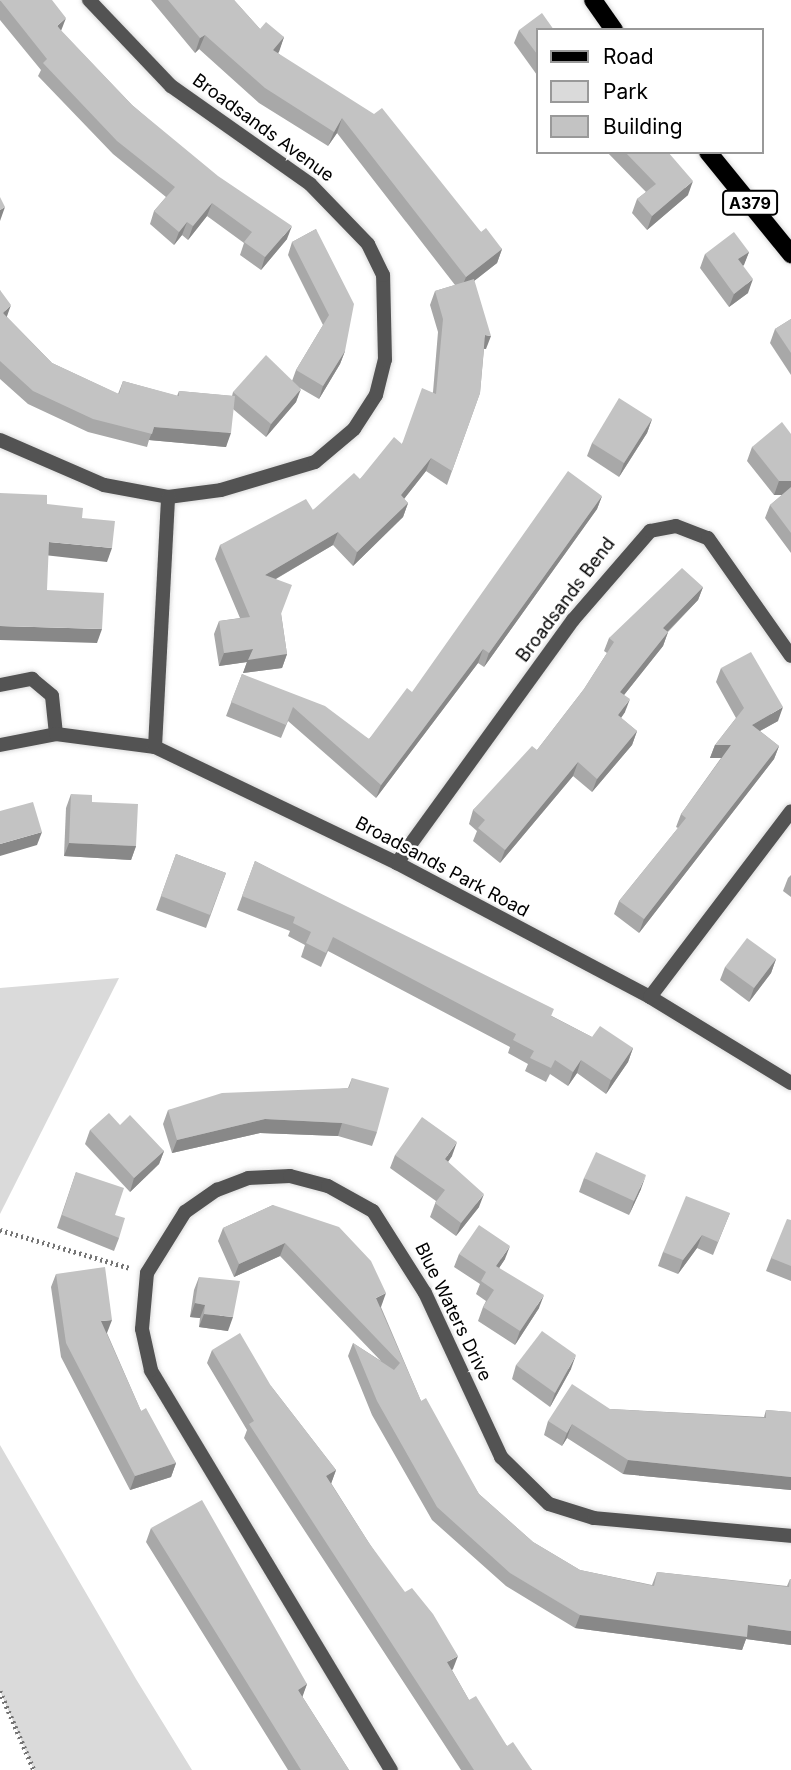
<!DOCTYPE html>
<html>
<head>
<meta charset="utf-8">
<style>
	body { margin:0 }
	#map { position:relative; width:791px; height:1770px; overflow:hidden; background:#fff; font-family:Inter,sans-serif }
	div>[style] { position:absolute }
	[style*='--x'] { left:calc(var(--x)*1px); top:calc(var(--y)*1px); width:calc(var(--w)*1px); rotate:calc(var(--a)*1deg) }
	.green>* { inset:0; background:#dadada }
	.path>* { height:4.5px; margin-top:-2.25px; transform-origin:0; background:repeating-linear-gradient(90deg,#757575 0 2px,transparent 0 5.5px) }
	.roads { filter:drop-shadow(0 0 2px #dbdbdb) drop-shadow(0 0 2px #dbdbdb) }
	.minor>* { height:14px; margin:-7px; padding:0 7px; transform-origin:7px; border-radius:7px; background:#535353 }
	.primary>* { height:18px; margin:-9px; padding:0 9px; transform-origin:9px; border-radius:9px; background:#000 }
	.wall>* { inset:0; background:#a8a8a8 }
	.shaded-wall>* { inset:0; background:#888 }
	.building>* { inset:0; background:#c3c3c3 }
	span { translate:-50% -50%; white-space:nowrap; text-align:center; line-height:1.15; -webkit-text-stroke:5px #fff; paint-order:stroke }
	.shield-label span { padding:2px 5px; background:#fff; border:2px solid; border-radius:5px; -webkit-text-stroke-width:0 }
	.shield-label { font-size:16px; color:#000; font-weight:700 }
	.street-label { font-size:18px; color:#000 }
	.legend { position:absolute; left:536px; top:28px; width:228px; height:126px; box-sizing:border-box; background:#fff; border:2px solid #999; margin:0; padding:9px 12px; list-style:none; font-size:21px; color:#000 }
	.legend li { display:flex; align-items:center; gap:14px; height:35px }
	.legend b { width:35px; border:2px solid #999 }
</style>
</head>
<body>
<div id="map">
	<div class="green">
		<div style="clip-path:polygon(119px 978px,0 1214px,0 988px)"></div>
		<div style="clip-path:polygon(0 1445px,136px 1679px,192px 1770px,34px 1770px,0 1691px)"></div>
	</div>
	<div class="path">
		<div style="--x:0;--y:1230;--w:135;--a:16.3"></div>
		<div style="--x:0;--y:1691;--w:86;--a:66.7"></div>
	</div>
	<div class="roads">
		<div class="minor">
			<div style="--x:0;--y:440;--w:113;--a:23.4"></div>
			<div style="--x:104;--y:485;--w:65;--a:10.6"></div>
			<div style="--x:168;--y:497;--w:53;--a:-7.5"></div>
			<div style="--x:221;--y:490;--w:98;--a:-16.6"></div>
			<div style="--x:315;--y:462;--w:51;--a:-40.2"></div>
			<div style="--x:354;--y:429;--w:40;--a:-57.1"></div>
			<div style="--x:376;--y:395;--w:36;--a:-76"></div>
			<div style="--x:385;--y:360;--w:85;--a:-91.3"></div>
			<div style="--x:383;--y:275;--w:34;--a:-116"></div>
			<div style="--x:368;--y:244;--w:83;--a:-134"></div>
			<div style="--x:310;--y:184;--w:170;--a:-144.8"></div>
			<div style="--x:171;--y:86;--w:119;--a:-133.6"></div>
			<div style="--x:0;--y:685;--w:33;--a:-11"></div>
			<div style="--x:32;--y:679;--w:26;--a:40"></div>
			<div style="--x:52;--y:696;--w:38;--a:84"></div>
			<div style="--x:0;--y:745;--w:57;--a:-11.1"></div>
			<div style="--x:56;--y:734;--w:100;--a:7.5"></div>
			<div style="--x:155;--y:747;--w:268;--a:25.6"></div>
			<div style="--x:397;--y:863;--w:286;--a:27.9"></div>
			<div style="--x:650;--y:997;--w:165;--a:31.4"></div>
			<div style="--x:155;--y:747;--w:250;--a:-87"></div>
			<div style="--x:397;--y:863;--w:300;--a:-54.1"></div>
			<div style="--x:573;--y:620;--w:118;--a:-49.1"></div>
			<div style="--x:650;--y:531;--w:26;--a:-11"></div>
			<div style="--x:676;--y:526;--w:34;--a:21"></div>
			<div style="--x:708;--y:538;--w:144;--a:54.9"></div>
			<div style="--x:650;--y:997;--w:233;--a:-52.8"></div>
			<div style="--x:391;--y:1770;--w:466;--a:-121"></div>
			<div style="--x:151;--y:1370;--w:42;--a:-102.4"></div>
			<div style="--x:142;--y:1329;--w:56;--a:-84.9"></div>
			<div style="--x:147;--y:1273;--w:72;--a:-58.1"></div>
			<div style="--x:185;--y:1212;--w:39;--a:-35"></div>
			<div style="--x:217;--y:1190;--w:33;--a:-21"></div>
			<div style="--x:248;--y:1178;--w:42;--a:-2.7"></div>
			<div style="--x:290;--y:1176;--w:39;--a:15"></div>
			<div style="--x:328;--y:1186;--w:51;--a:29.1"></div>
			<div style="--x:373;--y:1211;--w:97;--a:57.6"></div>
			<div style="--x:425;--y:1293;--w:181;--a:65.1"></div>
			<div style="--x:501;--y:1457;--w:67;--a:44.4"></div>
			<div style="--x:549;--y:1504;--w:47;--a:17.3"></div>
			<div style="--x:594;--y:1518;--w:198;--a:5.2"></div>
		</div>
		<div class="primary">
			<div style="--x:593;--y:0;--w:37;--a:55"></div>
			<div style="--x:708;--y:152;--w:132;--a:50.9"></div>
		</div>
	</div>
	<div class="wall">
		<div style="clip-path:polygon(0 0,61px 31px,132px 105px,287px 239px,261px 270px,240px 255px,244px 243px,207px 216px,188px 240px,182px 235px,174px 245px,150px 224px,154px 211px,166px 197px,113px 154px,38px 76px,41px 70px,0 20px)"></div>
		<div style="clip-path:polygon(151px 0,234px 0,260px 29px,284px 37px,278px 53px,481px 232px,502px 249px,497px 263px,474px 281px,486px 349px,484px 349px,480px 393px,447px 485px,426px 471px,404px 499px,408px 503px,403px 517px,353px 566px,333px 545px,276px 579px,287px 654px,282px 668px,243px 673px,247px 662px,219px 666px,214px 634px,219px 621px,240px 618px,215px 559px,220px 545px,313px 510px,360px 479px,402px 444px,433px 392px,438px 332px,430px 305px,435px 291px,455px 285px,337px 133px,328px 146px,259px 103px,199px 49px,195px 53px)"></div>
		<div style="clip-path:polygon(519px 30px,537px 30px,537px 75px,514px 43px)"></div>
		<div style="clip-path:polygon(607px 152px,668px 152px,688px 195px,647px 230px,632px 213px,637px 199px,646px 192px)"></div>
		<div style="clip-path:polygon(316px 229px,345px 351px,340px 364px,319px 399px,300px 388px,296px 402px,266px 437px,233px 409px,226px 447px,149px 440px,147px 447px,88px 432px,28px 404px,0 379px,0 290px,7px 317px,52px 363px,118px 394px,123px 381px,177px 396px,179px 391px,232px 396px,233px 392px,292px 381px,296px 370px,323px 325px,288px 255px,292px 242px)"></div>
		<div style="clip-path:polygon(749px 252px,743px 266px,748px 293px,729px 307px,700px 268px,705px 254px)"></div>
		<div style="clip-path:polygon(791px 319px,791px 375px,770px 343px,775px 329px)"></div>
		<div style="clip-path:polygon(652px 419px,647px 433px,619px 477px,587px 456px,592px 443px)"></div>
		<div style="clip-path:polygon(791px 434px,791px 553px,765px 518px,770px 505px,782px 495px,774px 495px,747px 461px,752px 447px)"></div>
		<div style="clip-path:polygon(602px 496px,597px 509px,484px 667px,478px 663px,376px 798px,288px 721px,281px 738px,226px 716px,242px 674px,369px 739px)"></div>
		<div style="clip-path:polygon(703px 587px,698px 600px,668px 632px,663px 646px,624px 695px,625px 712px,621px 718px,637px 731px,632px 745px,592px 792px,573px 776px,500px 863px,473px 841px,477px 831px,469px 824px,473px 810px,537px 750px,584px 689px,607px 653px,604px 651px,609px 638px)"></div>
		<div style="clip-path:polygon(721px 668px,778px 721px,760px 731px,779px 746px,774px 759px,639px 933px,614px 914px,619px 901px,678px 828px,676px 827px,681px 814px,721px 758px,710px 758px,715px 745px,736px 718px,716px 682px)"></div>
		<div style="clip-path:polygon(71px 794px,92px 802px,136px 846px,131px 860px,64px 856px,66px 808px)"></div>
		<div style="clip-path:polygon(176px 854px,226px 873px,206px 928px,156px 910px)"></div>
		<div style="clip-path:polygon(255px 861px,592px 1037px,633px 1048px,628px 1062px,606px 1094px,577px 1073px,568px 1086px,550px 1074px,546px 1082px,525px 1071px,528px 1064px,508px 1053px,510px 1047px,328px 951px,321px 967px,301px 957px,305px 945px,288px 936px,290px 931px,237px 910px)"></div>
		<div style="clip-path:polygon(791px 875px,791px 897px,783px 891px,788px 878px)"></div>
		<div style="clip-path:polygon(776px 959px,771px 973px,749px 1002px,720px 980px,725px 967px)"></div>
		<div style="clip-path:polygon(352px 1078px,377px 1132px,372px 1146px,338px 1136px,260px 1133px,172px 1153px,163px 1124px,168px 1110px,348px 1088px)"></div>
		<div style="clip-path:polygon(120px 1125px,164px 1151px,159px 1164px,130px 1192px,85px 1144px,90px 1130px)"></div>
		<div style="clip-path:polygon(395px 1155px,452px 1156px,448px 1162px,479px 1207px,456px 1236px,430px 1217px,436px 1201px,390px 1168px)"></div>
		<div style="clip-path:polygon(76px 1172px,115px 1215px,119px 1238px,114px 1251px,57px 1228px)"></div>
		<div style="clip-path:polygon(584px 1178px,641px 1189px,629px 1215px,579px 1192px)"></div>
		<div style="clip-path:polygon(273px 1205px,381px 1307px,421px 1401px,479px 1494px,533px 1542px,580px 1570px,652px 1585px,657px 1572px,787px 1586px,790px 1579px,791px 1579px,791px 1645px,746px 1639px,742px 1650px,575px 1628px,506px 1586px,432px 1520px,372px 1415px,348px 1356px,353px 1343px,381px 1361px,280px 1256px,234px 1277px,218px 1241px,223px 1228px)"></div>
		<div style="clip-path:polygon(730px 1213px,713px 1255px,697px 1248px,678px 1274px,658px 1266px,663px 1252px)"></div>
		<div style="clip-path:polygon(791px 1220px,791px 1281px,766px 1271px,771px 1258px)"></div>
		<div style="clip-path:polygon(459px 1254px,505px 1259px,499px 1268px,539px 1308px,515px 1345px,478px 1321px,483px 1307px,486px 1301px,476px 1294px,480px 1284px,454px 1267px)"></div>
		<div style="clip-path:polygon(56px 1274px,107px 1333px,141px 1411px,176px 1463px,171px 1477px,130px 1490px,61px 1357px,51px 1287px)"></div>
		<div style="clip-path:polygon(199px 1277px,228px 1331px,199px 1327px,200px 1318px,190px 1317px,194px 1290px)"></div>
		<div style="clip-path:polygon(212px 1350px,271px 1386px,336px 1470px,331px 1483px,369px 1543px,453px 1669px,452px 1670px,469px 1700px,507px 1746px,532px 1770px,461px 1770px,244px 1438px,247px 1430px,207px 1363px)"></div>
		<div style="clip-path:polygon(516px 1365px,571px 1369px,550px 1407px,512px 1379px)"></div>
		<div style="clip-path:polygon(610px 1409px,764px 1417px,766px 1410px,791px 1412px,791px 1490px,623px 1474px,567px 1438px,562px 1446px,544px 1435px,548px 1421px)"></div>
		<div style="clip-path:polygon(151px 1528px,307px 1684px,302px 1696px,349px 1770px,288px 1770px,146px 1542px)"></div>
	</div>
	<div class="shaded-wall">
		<div style="clip-path:polygon(66px 18px,61px 31px,57px 26px)"></div>
		<div style="clip-path:polygon(205px 35px,199px 49px,195px 53px,200px 38px)"></div>
		<div style="clip-path:polygon(284px 37px,279px 52px,267px 64px,273px 50px)"></div>
		<div style="clip-path:polygon(342px 118px,337px 133px,328px 146px,334px 132px)"></div>
		<div style="clip-path:polygon(693px 181px,688px 195px,647px 230px,652px 216px)"></div>
		<div style="clip-path:polygon(212px 203px,207px 216px,188px 240px,193px 226px)"></div>
		<div style="clip-path:polygon(5px 207px,0 221px,0 210px)"></div>
		<div style="clip-path:polygon(187px 222px,182px 235px,174px 245px,179px 232px)"></div>
		<div style="clip-path:polygon(292px 226px,287px 239px,261px 270px,265px 257px)"></div>
		<div style="clip-path:polygon(502px 249px,497px 263px,460px 292px,466px 277px)"></div>
		<div style="clip-path:polygon(749px 252px,744px 265px,733px 273px,738px 259px)"></div>
		<div style="clip-path:polygon(753px 279px,748px 293px,729px 307px,734px 294px)"></div>
		<div style="clip-path:polygon(11px 305px,6px 319px,3px 313px)"></div>
		<div style="clip-path:polygon(485px 335px,491px 336px,486px 349px,480px 348px)"></div>
		<div style="clip-path:polygon(345px 351px,340px 364px,319px 399px,323px 386px)"></div>
		<div style="clip-path:polygon(301px 389px,296px 402px,266px 437px,271px 424px)"></div>
		<div style="clip-path:polygon(652px 419px,647px 433px,619px 477px,624px 463px)"></div>
		<div style="clip-path:polygon(154px 427px,231px 433px,226px 447px,149px 440px)"></div>
		<div style="clip-path:polygon(431px 458px,426px 471px,396px 509px,401px 495px)"></div>
		<div style="clip-path:polygon(779px 481px,791px 481px,791px 495px,774px 495px)"></div>
		<div style="clip-path:polygon(602px 496px,597px 509px,484px 667px,489px 653px)"></div>
		<div style="clip-path:polygon(408px 503px,403px 517px,353px 566px,357px 552px)"></div>
		<div style="clip-path:polygon(338px 532px,333px 545px,260px 588px,265px 575px)"></div>
		<div style="clip-path:polygon(49px 542px,112px 548px,107px 562px,44px 555px)"></div>
		<div style="clip-path:polygon(703px 587px,698px 600px,658px 641px,663px 628px)"></div>
		<div style="clip-path:polygon(0 626px,102px 629px,97px 643px,0 640px)"></div>
		<div style="clip-path:polygon(668px 632px,663px 646px,616px 705px,620px 692px)"></div>
		<div style="clip-path:polygon(253px 649px,287px 654px,282px 668px,243px 673px,247px 662px,219px 666px,224px 653px)"></div>
		<div style="clip-path:polygon(483px 649px,478px 663px,376px 798px,381px 785px)"></div>
		<div style="clip-path:polygon(630px 699px,625px 712px,613px 729px,618px 715px)"></div>
		<div style="clip-path:polygon(783px 707px,778px 721px,747px 738px,752px 725px)"></div>
		<div style="clip-path:polygon(637px 731px,632px 745px,592px 792px,597px 779px)"></div>
		<div style="clip-path:polygon(715px 745px,731px 745px,726px 758px,710px 758px)"></div>
		<div style="clip-path:polygon(779px 746px,774px 759px,639px 933px,644px 919px)"></div>
		<div style="clip-path:polygon(578px 762px,573px 776px,500px 863px,505px 850px)"></div>
		<div style="clip-path:polygon(42px 832px,37px 845px,0 856px,0 844px)"></div>
		<div style="clip-path:polygon(69px 843px,136px 846px,131px 860px,64px 856px)"></div>
		<div style="clip-path:polygon(776px 959px,771px 973px,749px 1002px,754px 988px)"></div>
		<div style="clip-path:polygon(633px 1048px,628px 1062px,606px 1094px,611px 1080px)"></div>
		<div style="clip-path:polygon(581px 1060px,577px 1073px,568px 1086px,573px 1072px)"></div>
		<div style="clip-path:polygon(265px 1119px,342px 1123px,338px 1136px,260px 1133px,172px 1153px,177px 1140px)"></div>
		<div style="clip-path:polygon(457px 1142px,452px 1156px,440px 1173px,445px 1159px)"></div>
		<div style="clip-path:polygon(164px 1151px,159px 1164px,130px 1192px,134px 1178px)"></div>
		<div style="clip-path:polygon(646px 1175px,641px 1189px,629px 1215px,634px 1201px)"></div>
		<div style="clip-path:polygon(484px 1194px,479px 1207px,456px 1236px,461px 1223px)"></div>
		<div style="clip-path:polygon(702px 1235px,697px 1248px,678px 1274px,683px 1260px)"></div>
		<div style="clip-path:polygon(285px 1243px,280px 1256px,234px 1277px,239px 1264px)"></div>
		<div style="clip-path:polygon(510px 1246px,505px 1259px,491px 1280px,496px 1266px)"></div>
		<div style="clip-path:polygon(386px 1293px,381px 1307px,371px 1311px,376px 1298px)"></div>
		<div style="clip-path:polygon(544px 1295px,539px 1308px,515px 1345px,520px 1331px)"></div>
		<div style="clip-path:polygon(195px 1303px,205px 1305px,200px 1318px,190px 1317px)"></div>
		<div style="clip-path:polygon(204px 1314px,233px 1317px,228px 1331px,199px 1327px)"></div>
		<div style="clip-path:polygon(112px 1320px,107px 1333px,96px 1335px,101px 1321px)"></div>
		<div style="clip-path:polygon(576px 1355px,571px 1369px,550px 1407px,555px 1393px)"></div>
		<div style="clip-path:polygon(572px 1424px,567px 1438px,562px 1446px,567px 1433px)"></div>
		<div style="clip-path:polygon(628px 1460px,791px 1477px,791px 1490px,623px 1474px)"></div>
		<div style="clip-path:polygon(176px 1463px,171px 1477px,130px 1490px,135px 1476px)"></div>
		<div style="clip-path:polygon(336px 1470px,331px 1484px,326px 1476px)"></div>
		<div style="clip-path:polygon(580px 1615px,748px 1625px,791px 1631px,791px 1645px,746px 1639px,742px 1650px,575px 1628px)"></div>
		<div style="clip-path:polygon(458px 1656px,453px 1669px,442px 1675px,447px 1662px)"></div>
		<div style="clip-path:polygon(307px 1684px,302px 1698px,298px 1690px)"></div>
	</div>
	<div class="building">
		<div style="clip-path:polygon(0 0,52px 0,66px 18px,57px 26px,132px 105px,218px 176px,292px 226px,265px 257px,244px 242px,252px 232px,212px 203px,193px 226px,187px 222px,179px 232px,154px 211px,175px 187px,117px 141px,43px 63px,47px 59px)"></div>
		<div style="clip-path:polygon(168px 0,234px 0,260px 29px,266px 22px,284px 37px,273px 50px,374px 114px,382px 108px,481px 232px,486px 228px,502px 249px,466px 277px,342px 118px,334px 132px,265px 88px,205px 35px,200px 38px)"></div>
		<div style="clip-path:polygon(542px 13px,554px 30px,537px 30px,537px 54px,519px 30px)"></div>
		<div style="clip-path:polygon(625px 152px,668px 152px,693px 181px,652px 216px,637px 199px,656px 184px)"></div>
		<div style="clip-path:polygon(0 197px,5px 207px,0 210px)"></div>
		<div style="clip-path:polygon(316px 229px,354px 304px,345px 351px,323px 386px,296px 370px,329px 315px,292px 242px)"></div>
		<div style="clip-path:polygon(734px 232px,749px 252px,738px 259px,753px 279px,734px 294px,705px 254px)"></div>
		<div style="clip-path:polygon(474px 279px,491px 336px,485px 335px,480px 393px,452px 471px,431px 458px,401px 495px,408px 503px,357px 552px,338px 532px,265px 575px,292px 585px,281px 614px,287px 654px,248px 660px,253px 649px,224px 653px,219px 621px,250px 617px,220px 545px,306px 499px,313px 510px,354px 473px,360px 479px,394px 437px,402px 444px,422px 388px,436px 394px,443px 319px,435px 291px)"></div>
		<div style="clip-path:polygon(0 290px,11px 305px,3px 313px,52px 363px,119px 394px,123px 381px,179px 396px,179px 391px,235px 396px,231px 433px,154px 427px,152px 434px,93px 419px,33px 391px,0 361px)"></div>
		<div style="clip-path:polygon(791px 319px,791px 353px,775px 329px)"></div>
		<div style="clip-path:polygon(266px 355px,301px 389px,271px 424px,233px 392px)"></div>
		<div style="clip-path:polygon(619px 398px,652px 419px,624px 463px,592px 443px)"></div>
		<div style="clip-path:polygon(782px 422px,791px 434px,791px 481px,779px 481px,752px 447px)"></div>
		<div style="clip-path:polygon(568px 471px,602px 496px,489px 653px,483px 649px,381px 785px,293px 707px,286px 725px,231px 702px,242px 674px,325px 706px,369px 739px,407px 688px,412px 692px)"></div>
		<div style="clip-path:polygon(791px 487px,791px 533px,770px 505px)"></div>
		<div style="clip-path:polygon(0 493px,47px 495px,47px 504px,83px 508px,82px 518px,115px 521px,112px 548px,49px 542px,47px 590px,104px 593px,102px 629px,0 626px)"></div>
		<div style="clip-path:polygon(682px 568px,703px 587px,663px 628px,668px 632px,620px 692px,630px 699px,618px 715px,637px 731px,597px 779px,578px 762px,505px 850px,478px 828px,485px 820px,473px 810px,532px 746px,537px 750px,584px 689px,614px 642px,609px 638px)"></div>
		<div style="clip-path:polygon(751px 652px,783px 707px,752px 725px,779px 746px,644px 919px,619px 901px,686px 818px,681px 814px,731px 745px,715px 745px,744px 708px,721px 668px)"></div>
		<div style="clip-path:polygon(71px 794px,92px 795px,92px 802px,138px 804px,136px 846px,69px 843px)"></div>
		<div style="clip-path:polygon(33px 802px,42px 832px,0 844px,0 811px)"></div>
		<div style="clip-path:polygon(176px 854px,226px 873px,210px 915px,161px 896px)"></div>
		<div style="clip-path:polygon(255px 861px,554px 1009px,551px 1016px,592px 1037px,600px 1026px,633px 1048px,611px 1080px,581px 1060px,573px 1072px,555px 1060px,551px 1068px,530px 1058px,534px 1051px,513px 1040px,516px 1034px,333px 937px,326px 953px,306px 943px,311px 932px,293px 923px,295px 917px,242px 896px)"></div>
		<div style="clip-path:polygon(747px 938px,776px 959px,754px 988px,725px 967px)"></div>
		<div style="clip-path:polygon(352px 1078px,389px 1088px,377px 1132px,342px 1123px,265px 1119px,177px 1140px,168px 1110px,222px 1093px,349px 1088px)"></div>
		<div style="clip-path:polygon(109px 1113px,120px 1125px,130px 1115px,164px 1151px,134px 1178px,90px 1130px)"></div>
		<div style="clip-path:polygon(422px 1117px,457px 1142px,445px 1159px,484px 1194px,461px 1223px,435px 1203px,445px 1190px,395px 1155px)"></div>
		<div style="clip-path:polygon(596px 1152px,646px 1175px,634px 1201px,584px 1178px)"></div>
		<div style="clip-path:polygon(76px 1172px,124px 1188px,115px 1215px,125px 1218px,119px 1238px,62px 1215px)"></div>
		<div style="clip-path:polygon(686px 1196px,730px 1213px,718px 1242px,702px 1235px,683px 1260px,663px 1252px)"></div>
		<div style="clip-path:polygon(273px 1205px,339px 1227px,371px 1261px,386px 1293px,376px 1298px,421px 1401px,426px 1398px,479px 1494px,533px 1542px,580px 1570px,654px 1586px,657px 1572px,789px 1587px,790px 1579px,791px 1579px,791px 1631px,748px 1625px,747px 1637px,580px 1615px,510px 1573px,437px 1507px,377px 1401px,353px 1343px,394px 1370px,400px 1363px,285px 1243px,239px 1264px,223px 1228px)"></div>
		<div style="clip-path:polygon(787px 1219px,791px 1220px,791px 1266px,771px 1258px)"></div>
		<div style="clip-path:polygon(479px 1225px,510px 1246px,496px 1266px,544px 1295px,520px 1331px,483px 1307px,494px 1290px,481px 1281px,486px 1272px,459px 1254px)"></div>
		<div style="clip-path:polygon(105px 1267px,112px 1320px,101px 1321px,141px 1411px,146px 1408px,176px 1463px,135px 1476px,66px 1343px,56px 1274px)"></div>
		<div style="clip-path:polygon(199px 1277px,240px 1281px,233px 1317px,204px 1314px,205px 1305px,195px 1303px)"></div>
		<div style="clip-path:polygon(542px 1331px,576px 1355px,555px 1393px,516px 1365px)"></div>
		<div style="clip-path:polygon(240px 1333px,271px 1386px,336px 1470px,326px 1476px,369px 1543px,405px 1592px,412px 1588px,433px 1614px,458px 1656px,447px 1662px,469px 1700px,476px 1696px,507px 1746px,513px 1742px,532px 1770px,474px 1770px,249px 1424px,254px 1421px,212px 1350px)"></div>
		<div style="clip-path:polygon(572px 1384px,610px 1409px,766px 1418px,766px 1410px,791px 1412px,791px 1477px,628px 1460px,572px 1424px,567px 1433px,548px 1421px)"></div>
		<div style="clip-path:polygon(202px 1500px,307px 1684px,298px 1690px,349px 1770px,301px 1770px,151px 1528px)"></div>
	</div>
	<div class="shield-label">
		<span style="left:750px;top:203px">A379</span>
	</div>
	<div class="street-label">
		<span style="left:263px;top:128px;rotate:36deg">Broadsands Avenue</span>
		<span style="left:566px;top:600px;rotate:-53deg">Broadsands Bend</span>
		<span style="left:442px;top:867px;rotate:28deg">Broadsands Park Road</span>
		<span style="left:453px;top:1312px;rotate:64deg">Blue Waters Drive</span>
	</div>
	<ul class="legend">
	<li><b style="height:9px;background:#000"></b>Road</li>
	<li><b style="height:19px;background:#dadada"></b>Park</li>
	<li><b style="height:19px;background:#c3c3c3"></b>Building</li>
	</ul>
</div>
</body>
</html>
